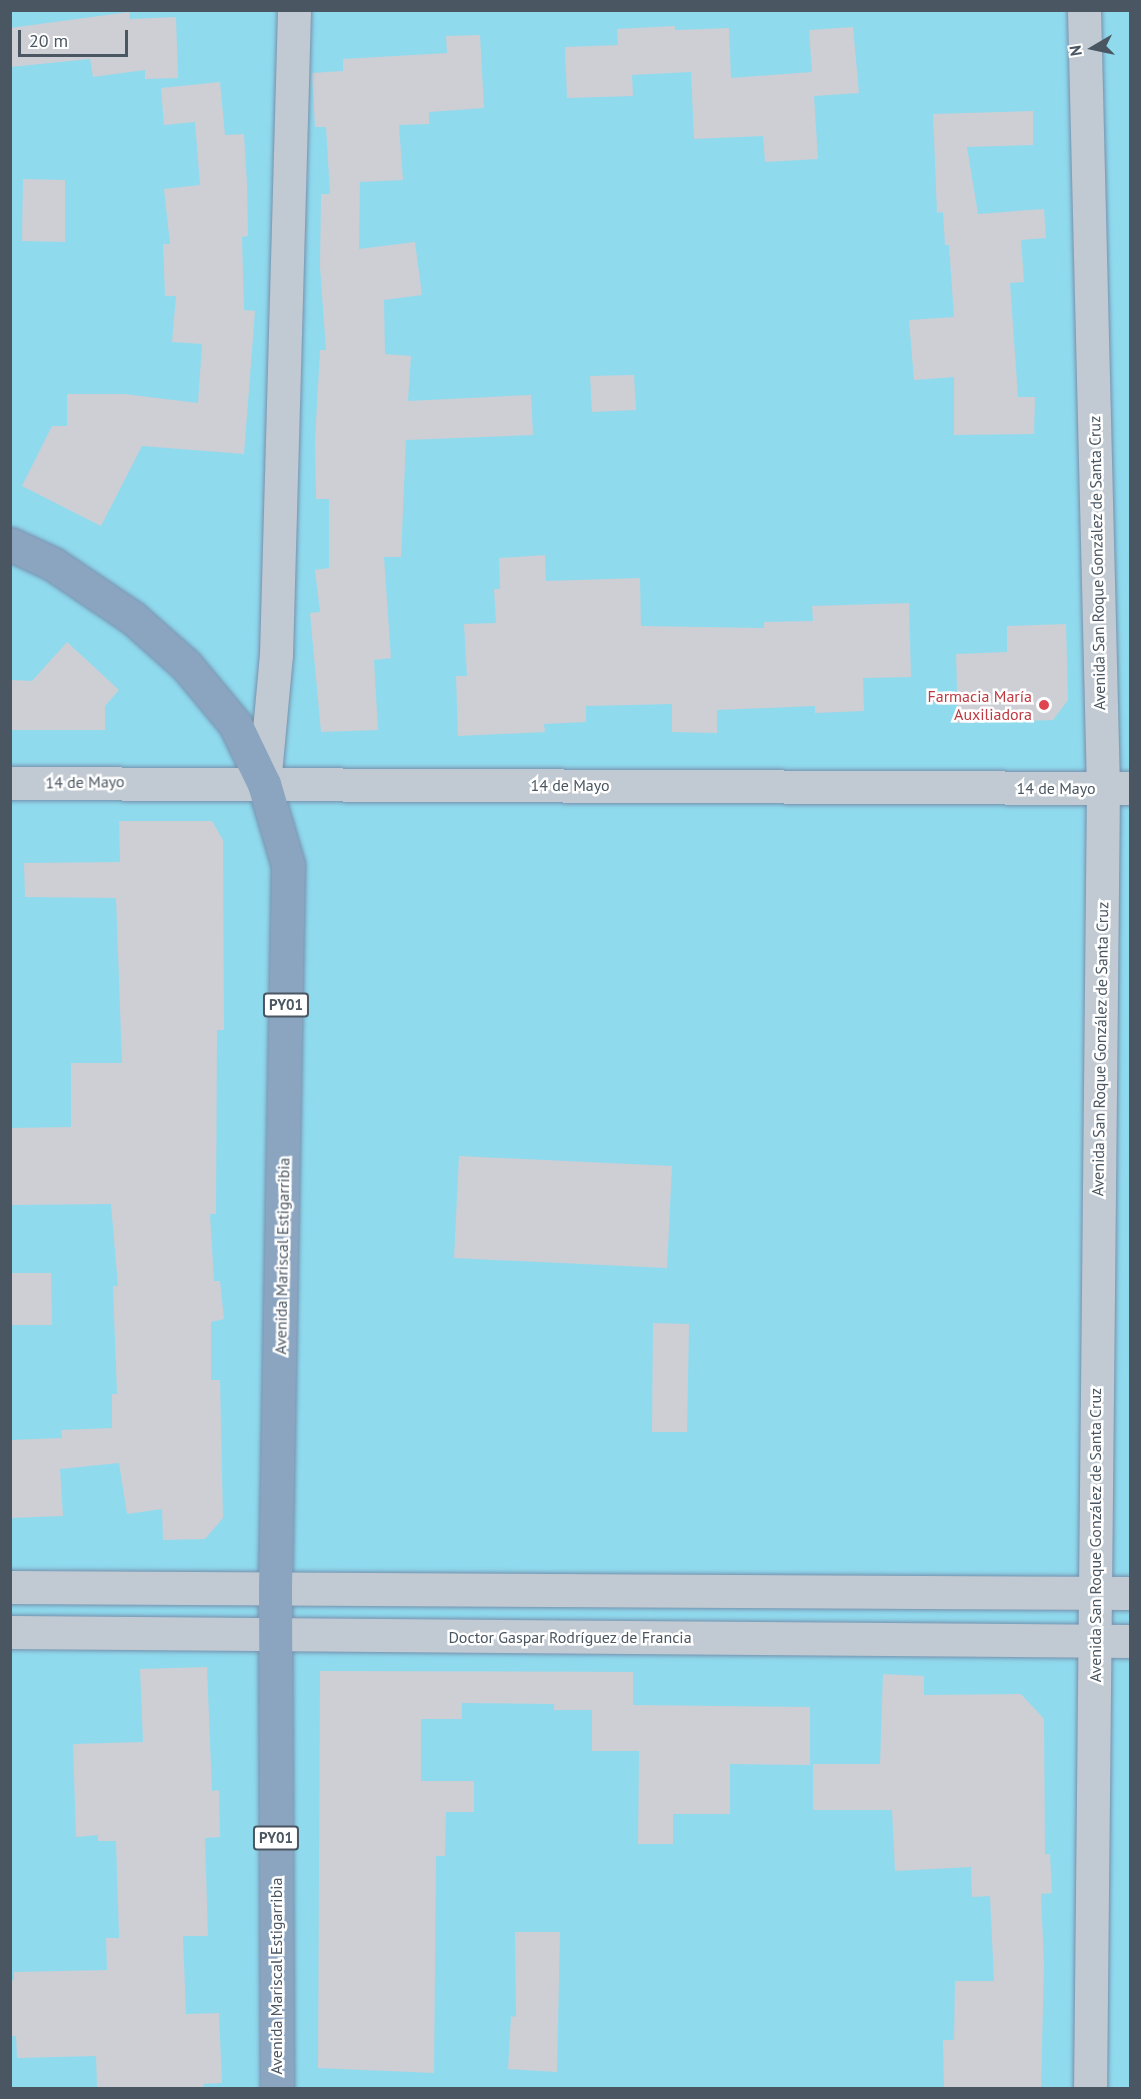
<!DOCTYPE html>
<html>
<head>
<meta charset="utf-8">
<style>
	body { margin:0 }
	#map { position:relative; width:1141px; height:2099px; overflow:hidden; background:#f5f3f3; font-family:"PT Sans",sans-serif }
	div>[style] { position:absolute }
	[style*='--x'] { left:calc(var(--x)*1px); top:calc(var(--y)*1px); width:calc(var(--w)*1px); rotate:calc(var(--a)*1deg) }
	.water>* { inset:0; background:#90daee }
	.building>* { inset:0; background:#cdcfd5 }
	.roads { filter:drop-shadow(0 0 2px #7690ad) drop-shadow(0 0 2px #7690ad) }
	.minor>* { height:33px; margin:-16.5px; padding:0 16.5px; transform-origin:16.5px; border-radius:16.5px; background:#c1cad2 }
	.highway>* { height:33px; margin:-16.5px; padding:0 16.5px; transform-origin:16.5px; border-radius:16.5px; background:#8ba5c1 }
	.dots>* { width:16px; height:16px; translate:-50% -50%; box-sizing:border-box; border:3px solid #fff; border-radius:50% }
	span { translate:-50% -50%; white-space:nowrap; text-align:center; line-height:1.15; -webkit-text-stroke:5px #fff; paint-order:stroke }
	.shield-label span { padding:2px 4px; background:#fff; border:2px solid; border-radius:4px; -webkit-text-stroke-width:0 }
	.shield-label { font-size:15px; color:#4a5661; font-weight:700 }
	.street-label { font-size:16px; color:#4a5661 }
	.health-label { font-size:16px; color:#be3a42 }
	.right { translate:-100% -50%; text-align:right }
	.frame { position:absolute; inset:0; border:12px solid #4a5661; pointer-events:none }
	.north { position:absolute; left:1063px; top:18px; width:60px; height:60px; -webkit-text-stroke:4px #fff; paint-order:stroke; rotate:261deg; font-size:16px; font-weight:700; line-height:24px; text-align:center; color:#4a5661 }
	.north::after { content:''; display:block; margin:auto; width:21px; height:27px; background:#4a5661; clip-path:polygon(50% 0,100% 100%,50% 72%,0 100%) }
	.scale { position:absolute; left:18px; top:30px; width:110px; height:27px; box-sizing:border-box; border:3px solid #4a5661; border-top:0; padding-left:8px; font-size:18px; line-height:21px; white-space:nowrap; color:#4a5661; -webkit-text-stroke:4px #fff; paint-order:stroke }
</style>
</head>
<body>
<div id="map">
	<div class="water">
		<div style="clip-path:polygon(11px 11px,1130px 11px,1130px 2088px,11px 2088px)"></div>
	</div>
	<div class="building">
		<div style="clip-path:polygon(129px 12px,130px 19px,176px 17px,178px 78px,145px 79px,145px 70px,93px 77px,90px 59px,10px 67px,10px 28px)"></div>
		<div style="clip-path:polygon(675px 26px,675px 30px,729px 28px,731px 78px,812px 72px,809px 30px,853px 27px,859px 93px,814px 96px,818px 159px,765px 162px,763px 136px,694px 139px,691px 72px,632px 75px,633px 96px,567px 98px,565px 47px,618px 45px,617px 29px)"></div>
		<div style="clip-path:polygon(480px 35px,484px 108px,429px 112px,429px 124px,399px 125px,403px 180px,360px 182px,359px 249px,415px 242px,422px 295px,384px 300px,385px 354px,411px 356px,408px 401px,531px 395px,533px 435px,406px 440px,401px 557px,384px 557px,391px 658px,374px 660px,378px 730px,321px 732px,310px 613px,320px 612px,315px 570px,329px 568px,329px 499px,316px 499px,315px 441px,320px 350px,326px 350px,320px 267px,321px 194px,330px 194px,326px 127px,315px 127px,312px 73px,343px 71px,343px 59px,447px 53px,446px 36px)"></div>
		<div style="clip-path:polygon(220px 82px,225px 135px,244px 134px,247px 184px,248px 236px,242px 237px,244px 310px,255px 311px,244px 454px,142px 446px,101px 526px,22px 486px,52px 426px,67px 426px,67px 394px,124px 394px,198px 403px,202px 344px,172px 342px,176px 296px,165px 296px,163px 244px,170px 244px,164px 189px,200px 185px,195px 122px,164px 125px,161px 88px)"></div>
		<div style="clip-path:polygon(1033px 111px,1033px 145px,967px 147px,978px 214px,1044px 209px,1046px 238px,1021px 240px,1024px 282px,1010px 283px,1018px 397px,1035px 397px,1034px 434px,954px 435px,954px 377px,914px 380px,909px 320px,954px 317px,949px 245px,945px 245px,943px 212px,937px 213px,933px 114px)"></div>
		<div style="clip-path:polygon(23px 179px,65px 180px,65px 242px,22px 241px)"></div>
		<div style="clip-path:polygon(634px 375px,636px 410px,592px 412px,590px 376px)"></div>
		<div style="clip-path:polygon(545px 555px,546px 581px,640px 578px,641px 626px,764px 628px,764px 622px,813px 621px,812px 606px,909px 603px,911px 677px,863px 678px,864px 711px,815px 713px,815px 706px,717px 710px,717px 733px,672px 732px,672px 704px,586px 706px,586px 722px,544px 724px,545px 732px,458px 736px,456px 676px,467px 676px,464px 624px,496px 623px,494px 589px,500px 589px,499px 558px)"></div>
		<div style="clip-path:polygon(1066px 624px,1068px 700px,1053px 720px,958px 723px,956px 654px,1007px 652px,1007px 626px)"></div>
		<div style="clip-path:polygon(67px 642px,119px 690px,105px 706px,105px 730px,10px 730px,10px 680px,32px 681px)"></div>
		<div style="clip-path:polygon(119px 821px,212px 821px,223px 840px,224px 1030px,217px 1030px,216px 1214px,210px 1214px,214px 1281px,220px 1281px,224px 1319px,211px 1322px,211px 1380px,220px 1380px,223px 1518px,205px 1539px,163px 1540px,162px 1509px,127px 1514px,119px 1463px,60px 1469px,63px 1516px,10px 1518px,10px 1440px,62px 1438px,61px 1430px,112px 1428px,112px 1394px,117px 1394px,113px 1286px,118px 1286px,111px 1204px,10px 1205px,10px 1128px,71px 1127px,71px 1063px,122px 1063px,116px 898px,25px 897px,24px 863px,120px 862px)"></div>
		<div style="clip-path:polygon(459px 1156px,672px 1166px,667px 1268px,454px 1258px)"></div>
		<div style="clip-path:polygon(10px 1273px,51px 1273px,52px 1325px,10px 1325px)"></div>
		<div style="clip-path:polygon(653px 1323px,689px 1324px,687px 1432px,652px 1432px)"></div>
		<div style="clip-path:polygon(207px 1667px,212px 1791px,219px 1790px,220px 1837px,205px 1838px,208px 1936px,183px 1936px,186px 2014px,219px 2013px,222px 2083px,203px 2084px,204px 2088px,97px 2087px,96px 2056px,17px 2058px,16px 2036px,10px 2036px,10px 1981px,14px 1980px,14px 1972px,107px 1970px,106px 1938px,119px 1938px,116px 1841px,98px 1841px,98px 1835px,76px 1837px,73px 1744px,143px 1742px,140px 1669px)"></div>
		<div style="clip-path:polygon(320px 1671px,633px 1672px,633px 1705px,810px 1707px,810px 1765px,730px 1764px,730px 1814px,673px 1814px,673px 1844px,638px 1844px,639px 1751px,592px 1751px,592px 1710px,554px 1710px,554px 1704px,462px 1703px,462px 1719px,421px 1719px,421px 1781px,474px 1781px,474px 1812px,446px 1812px,445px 1856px,436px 1856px,434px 2073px,318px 2068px)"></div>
		<div style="clip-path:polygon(883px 1674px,924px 1676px,924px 1695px,1021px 1694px,1044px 1719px,1045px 1854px,1050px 1854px,1052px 1893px,1041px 1894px,1044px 1966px,1041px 2088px,944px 2088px,943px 2040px,954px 2040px,955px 1981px,994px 1981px,990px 1896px,972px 1897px,971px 1867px,895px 1871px,892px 1810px,813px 1810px,813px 1764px,880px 1764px)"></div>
		<div style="clip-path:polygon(515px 1932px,560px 1932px,557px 2072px,508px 2069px,511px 2016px,516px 2017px)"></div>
	</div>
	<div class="roads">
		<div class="minor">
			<div style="--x:1084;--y:10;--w:778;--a:88.6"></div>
			<div style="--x:1103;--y:788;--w:1300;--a:90.57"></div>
			<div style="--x:10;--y:783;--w:1120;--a:0.26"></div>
			<div style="--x:264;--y:784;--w:130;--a:-84.7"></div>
			<div style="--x:276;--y:655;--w:645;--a:-88.4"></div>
			<div style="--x:10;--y:1587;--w:1120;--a:0.31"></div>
			<div style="--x:10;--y:1632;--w:1120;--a:0.46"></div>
		</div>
		<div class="highway">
			<div style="--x:10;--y:544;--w:47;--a:24.9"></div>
			<div style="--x:53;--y:564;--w:97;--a:34"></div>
			<div style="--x:133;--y:618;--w:71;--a:41.6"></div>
			<div style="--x:186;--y:665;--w:77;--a:50.3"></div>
			<div style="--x:235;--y:724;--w:67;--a:64.2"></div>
			<div style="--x:264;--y:784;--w:84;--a:73.5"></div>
			<div style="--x:288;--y:865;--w:723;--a:91.03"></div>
			<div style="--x:275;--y:1588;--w:500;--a:89.77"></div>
		</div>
	</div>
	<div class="dots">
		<div style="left:1044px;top:705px;background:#e0444e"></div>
	</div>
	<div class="shield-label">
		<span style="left:286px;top:1005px">PY01</span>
		<span style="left:276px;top:1838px">PY01</span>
	</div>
	<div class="street-label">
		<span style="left:1097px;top:563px;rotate:-91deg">Avenida San Roque González de Santa Cruz</span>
		<span style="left:85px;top:782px;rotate:-1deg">14 de Mayo</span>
		<span style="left:570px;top:785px">14 de Mayo</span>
		<span style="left:1056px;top:788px">14 de Mayo</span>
		<span style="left:1100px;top:1049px;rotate:-89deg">Avenida San Roque González de Santa Cruz</span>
		<span style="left:282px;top:1256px;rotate:-89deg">Avenida Mariscal Estigarribia</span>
		<span style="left:1095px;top:1535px;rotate:-90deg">Avenida San Roque González de Santa Cruz</span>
		<span style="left:570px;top:1637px">Doctor Gaspar Rodríguez de Francia</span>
		<span style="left:276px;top:1976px;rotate:-90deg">Avenida Mariscal Estigarribia</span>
	</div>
	<div class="health-label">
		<span class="right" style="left:1032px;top:705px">Farmacia María<br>Auxiliadora</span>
	</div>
	<div class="frame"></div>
	<div class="north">N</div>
	<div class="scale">20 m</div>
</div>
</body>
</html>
